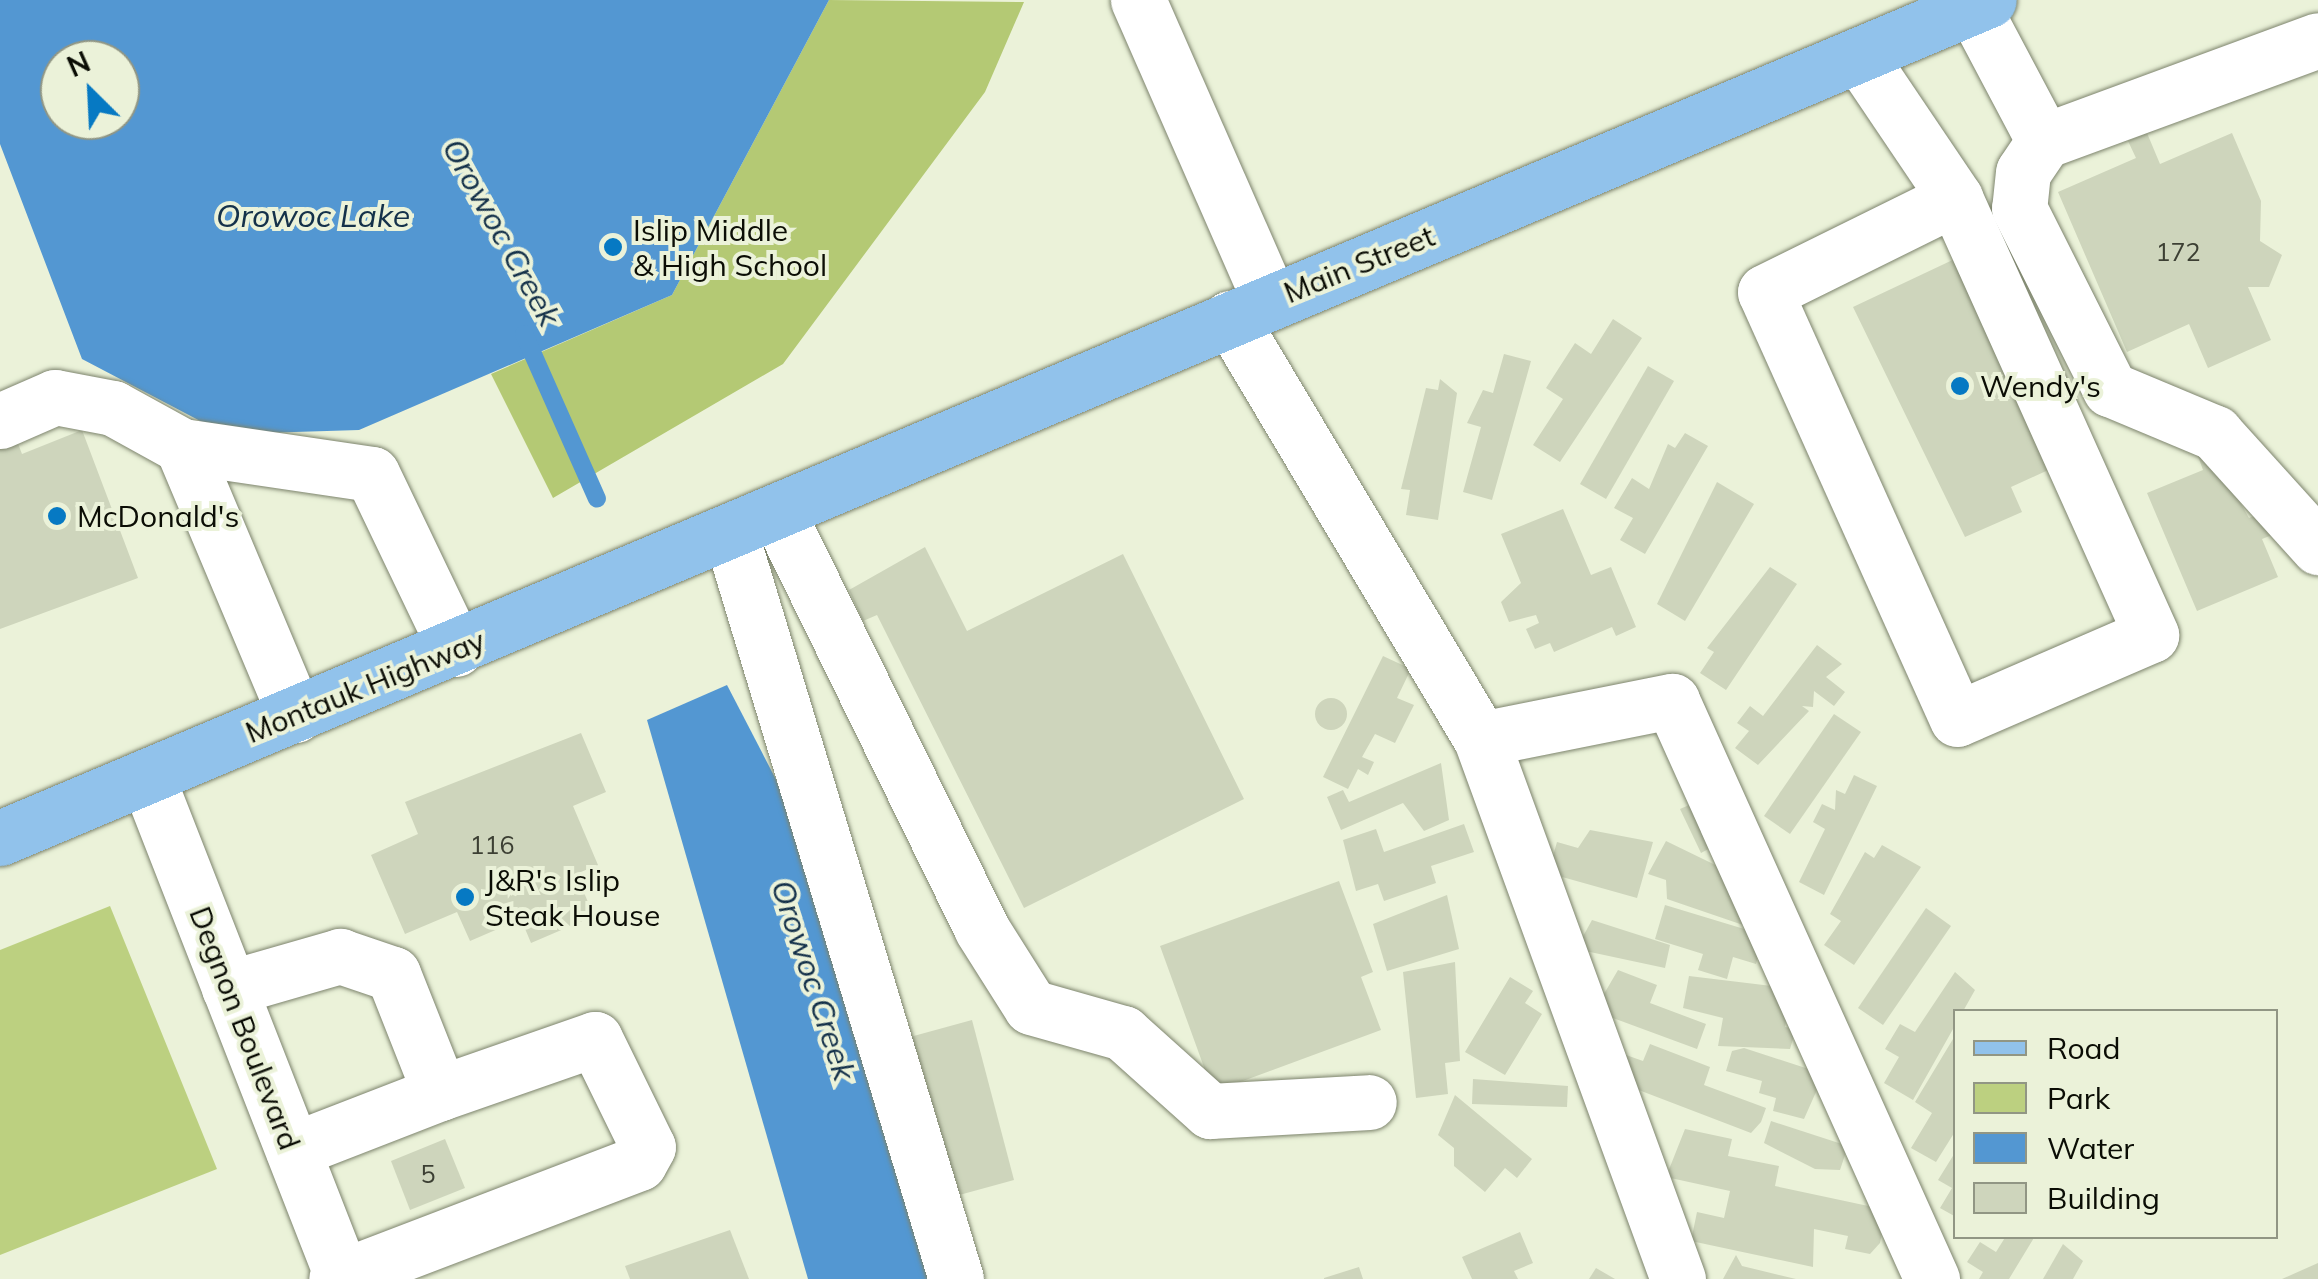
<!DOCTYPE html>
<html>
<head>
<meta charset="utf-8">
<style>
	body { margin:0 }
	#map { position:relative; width:2318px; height:1279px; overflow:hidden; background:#ebf2d9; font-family:Mulish,sans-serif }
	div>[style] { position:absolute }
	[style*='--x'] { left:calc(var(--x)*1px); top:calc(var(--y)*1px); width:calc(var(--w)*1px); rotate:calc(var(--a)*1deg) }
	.green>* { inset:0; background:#bcd080 }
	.forest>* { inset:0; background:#b4c974 }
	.water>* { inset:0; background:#5397d2 }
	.stream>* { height:18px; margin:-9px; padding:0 9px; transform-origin:9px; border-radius:9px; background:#5397d2 }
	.building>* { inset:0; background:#ced5bc }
	.round { border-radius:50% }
	.roads { filter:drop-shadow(0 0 2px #7d846d) drop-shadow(0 0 2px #7d846d) }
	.minor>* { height:55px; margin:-27.5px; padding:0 27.5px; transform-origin:27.5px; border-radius:27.5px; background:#fff }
	.major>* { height:55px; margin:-27.5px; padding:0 27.5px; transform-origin:27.5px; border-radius:27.5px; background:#91c2eb }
	.dots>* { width:28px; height:28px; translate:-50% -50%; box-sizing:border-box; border:5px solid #ebf2d9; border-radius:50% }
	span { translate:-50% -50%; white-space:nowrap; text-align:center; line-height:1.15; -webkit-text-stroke:8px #ebf2d9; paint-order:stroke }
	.number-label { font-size:25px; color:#3c3f33 }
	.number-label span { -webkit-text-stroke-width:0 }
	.poi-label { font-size:30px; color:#0b0d05 }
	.left { translate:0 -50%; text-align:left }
	.street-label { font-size:30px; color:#0b0d05 }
	.water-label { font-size:32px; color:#14314a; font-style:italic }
	.legend { position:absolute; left:1953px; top:1009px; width:325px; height:230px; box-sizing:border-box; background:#ebf2d9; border:2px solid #919684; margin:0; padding:12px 18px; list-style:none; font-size:30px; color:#0b0d05 }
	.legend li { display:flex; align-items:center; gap:20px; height:50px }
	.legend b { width:50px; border:2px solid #919684 }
	.north { position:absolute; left:40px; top:40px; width:100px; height:100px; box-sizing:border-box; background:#ebf2d9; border:2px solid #919684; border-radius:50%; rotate:336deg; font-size:28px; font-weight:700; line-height:40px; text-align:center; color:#0b0d05 }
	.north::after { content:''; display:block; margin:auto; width:35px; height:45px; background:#0679c3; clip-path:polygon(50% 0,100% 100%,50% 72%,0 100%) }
</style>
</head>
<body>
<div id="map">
	<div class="green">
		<div style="clip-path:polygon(110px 906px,217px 1169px,0 1255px,0 950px)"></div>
	</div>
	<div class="forest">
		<div style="clip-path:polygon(829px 0,1024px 2px,985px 92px,783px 364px,553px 498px,491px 374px,672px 295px)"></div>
	</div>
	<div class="water">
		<div style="clip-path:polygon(evenodd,0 0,829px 0,672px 295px,359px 430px,225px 434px,82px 359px,0 144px,0 0,60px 60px,120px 60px,120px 120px,60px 120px,60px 60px)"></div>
		<div style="clip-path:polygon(727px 685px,811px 847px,946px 1279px,808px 1279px,647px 720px)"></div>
	</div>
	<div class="stream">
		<div style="--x:524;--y:334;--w:180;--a:66.1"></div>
	</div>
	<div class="building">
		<div style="clip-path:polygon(2147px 133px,2160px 164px,2232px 133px,2261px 201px,2260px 241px,2282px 255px,2269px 287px,2248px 287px,2271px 340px,2208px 368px,2189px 324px,2127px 352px,2058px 192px,2136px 158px,2128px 141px)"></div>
		<div style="clip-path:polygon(1978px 248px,2057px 466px,2011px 487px,2022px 512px,1965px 537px,1853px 307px)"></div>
		<div style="clip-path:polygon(1613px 319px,1642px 338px,1560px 462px,1533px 445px,1563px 399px,1546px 388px,1575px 343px,1591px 354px)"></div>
		<div style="clip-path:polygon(1504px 354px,1531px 361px,1492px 500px,1463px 492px,1481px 427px,1467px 423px,1483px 390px,1493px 393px)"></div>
		<div style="clip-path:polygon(1648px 366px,1674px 381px,1606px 499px,1580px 484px)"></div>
		<div style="clip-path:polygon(1440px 379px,1457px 393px,1438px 520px,1406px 515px,1410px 490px,1401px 489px,1426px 388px,1438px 390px)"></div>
		<div style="clip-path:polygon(11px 425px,22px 454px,82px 430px,138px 578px,0 629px,0 429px)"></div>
		<div style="clip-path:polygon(1685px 433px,1708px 446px,1645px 554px,1620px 540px,1633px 518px,1614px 508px,1632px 478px,1649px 489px,1668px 444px,1675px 448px)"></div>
		<div style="clip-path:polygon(2211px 451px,2249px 518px,2278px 506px,2287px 529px,2262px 539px,2278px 577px,2197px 611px,2147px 493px,2203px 470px,2198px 456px)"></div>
		<div style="clip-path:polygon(1717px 482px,1754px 504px,1685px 621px,1657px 604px)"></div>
		<div style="clip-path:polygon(1563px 509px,1591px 575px,1611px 567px,1636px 627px,1616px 636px,1612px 627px,1554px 652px,1550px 643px,1535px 649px,1526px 629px,1539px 623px,1536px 615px,1509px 622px,1501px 602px,1521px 583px,1501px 534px)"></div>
		<div style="clip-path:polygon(925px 547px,967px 631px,1123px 554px,1244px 799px,1024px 908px,877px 615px,863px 621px,849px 590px)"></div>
		<div style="clip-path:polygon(1770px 567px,1797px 584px,1726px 690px,1700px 673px,1714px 652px,1707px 648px)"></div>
		<div style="clip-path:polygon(1817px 645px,1842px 664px,1826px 677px,1845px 692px,1834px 706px,1814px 691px,1813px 707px,1802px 706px,1809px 711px,1758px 765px,1735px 748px,1749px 731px,1737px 723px,1750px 706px,1763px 716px)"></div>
		<div style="clip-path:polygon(1383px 656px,1411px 669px,1397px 698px,1414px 705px,1395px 743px,1375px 734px,1362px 757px,1374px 762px,1368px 775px,1358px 769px,1348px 789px,1323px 777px)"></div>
		<div class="round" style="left:1315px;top:698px;width:32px;height:32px"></div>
		<div style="clip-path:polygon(1834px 714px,1861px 732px,1790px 834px,1764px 816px)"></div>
		<div style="clip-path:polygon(581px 733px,606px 792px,573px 806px,598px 865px,576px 874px,594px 916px,531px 943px,521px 919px,470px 941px,457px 912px,405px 934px,371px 855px,418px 834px,405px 802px)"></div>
		<div style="clip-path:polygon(1441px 763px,1449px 820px,1424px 831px,1403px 803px,1341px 830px,1327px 797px,1343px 790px,1349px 802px)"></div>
		<div style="clip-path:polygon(1854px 775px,1877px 786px,1824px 895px,1799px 882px,1825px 829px,1813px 822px,1822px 804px,1835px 810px,1836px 790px,1845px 794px)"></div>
		<div style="clip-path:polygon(1698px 801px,1718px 844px,1701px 853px,1680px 809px)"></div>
		<div style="clip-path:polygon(1464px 824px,1474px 852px,1431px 866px,1436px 883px,1384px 901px,1378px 884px,1356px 891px,1343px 840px,1376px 829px,1384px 852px)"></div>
		<div style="clip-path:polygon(1590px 830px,1653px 842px,1637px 898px,1548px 873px,1557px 842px,1578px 848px)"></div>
		<div style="clip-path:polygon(1666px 841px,1740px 877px,1743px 925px,1667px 899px,1666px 880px,1648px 874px)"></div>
		<div style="clip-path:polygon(1882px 845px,1921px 867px,1854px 965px,1824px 945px,1841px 921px,1830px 914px,1865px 852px,1874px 858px)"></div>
		<div style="clip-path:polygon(1339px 881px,1373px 972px,1361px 977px,1381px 1030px,1213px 1092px,1160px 946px)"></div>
		<div style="clip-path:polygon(1447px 895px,1459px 949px,1387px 971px,1373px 924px)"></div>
		<div style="clip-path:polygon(1665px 905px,1764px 935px,1756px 964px,1733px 957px,1727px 979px,1698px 970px,1703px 954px,1655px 939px)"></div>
		<div style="clip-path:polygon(1926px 908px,1951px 926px,1883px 1025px,1858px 1008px)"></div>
		<div style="clip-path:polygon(1592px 920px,1670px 945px,1665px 968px,1576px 949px)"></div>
		<div style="clip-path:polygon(1455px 962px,1460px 1061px,1445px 1063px,1448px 1094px,1416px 1098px,1403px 972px)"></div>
		<div style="clip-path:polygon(1618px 970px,1657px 985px,1650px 1003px,1706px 1024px,1697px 1049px,1594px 1011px)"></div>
		<div style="clip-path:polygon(1955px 972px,1975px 990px,1913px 1100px,1884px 1083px,1899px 1057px,1885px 1049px,1900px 1024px,1915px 1032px)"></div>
		<div style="clip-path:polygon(1689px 976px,1780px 987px,1790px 998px,1785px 1027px,1796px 1029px,1790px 1049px,1718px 1046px,1723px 1018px,1683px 1008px)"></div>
		<div style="clip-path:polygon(1510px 977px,1533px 991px,1525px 1003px,1542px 1014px,1505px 1075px,1465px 1052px)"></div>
		<div style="clip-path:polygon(972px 1020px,1014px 1180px,952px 1197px,910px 1037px)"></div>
		<div style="clip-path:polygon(1956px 1034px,1956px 1130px,1936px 1162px,1911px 1148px,1932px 1113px,1915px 1102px)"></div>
		<div style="clip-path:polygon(1650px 1044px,1710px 1067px,1704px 1085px,1766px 1108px,1761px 1122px,1751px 1133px,1623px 1084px,1626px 1055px,1643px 1061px)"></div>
		<div style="clip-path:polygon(1744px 1048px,1824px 1074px,1804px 1119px,1773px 1111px,1776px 1098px,1759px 1093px,1762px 1081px,1726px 1071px,1732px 1051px)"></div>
		<div style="clip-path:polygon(1473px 1079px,1568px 1086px,1567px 1107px,1472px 1104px)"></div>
		<div style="clip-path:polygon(1455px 1095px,1532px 1159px,1517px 1178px,1505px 1168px,1485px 1192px,1454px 1166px,1454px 1148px,1438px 1135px)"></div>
		<div style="clip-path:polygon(1771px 1121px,1848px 1146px,1840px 1170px,1815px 1169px,1764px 1143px)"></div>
		<div style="clip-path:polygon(1685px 1129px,1732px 1139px,1728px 1156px,1779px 1166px,1775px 1186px,1887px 1210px,1880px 1243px,1870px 1254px,1845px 1249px,1848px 1236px,1814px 1229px,1813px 1267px,1691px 1241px,1697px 1212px,1724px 1218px,1730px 1191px,1666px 1177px)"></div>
		<div style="clip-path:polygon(445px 1139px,465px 1188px,410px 1210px,391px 1161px)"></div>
		<div style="clip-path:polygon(1956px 1151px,1956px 1217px,1940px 1208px,1952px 1188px,1938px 1180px)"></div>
		<div style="clip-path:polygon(730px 1230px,749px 1279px,630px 1279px,625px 1266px)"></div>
		<div style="clip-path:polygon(1520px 1232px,1533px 1263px,1514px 1271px,1518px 1279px,1472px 1279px,1462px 1257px)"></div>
		<div style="clip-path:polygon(2006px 1236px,2035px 1236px,2009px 1279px,1979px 1279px,1983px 1272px,1967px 1262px,1980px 1242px,1996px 1252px)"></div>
		<div style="clip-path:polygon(2063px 1244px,2083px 1261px,2073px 1279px,2043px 1279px)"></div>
		<div style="clip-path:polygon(1736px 1255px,1742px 1266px,1796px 1279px,1723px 1279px)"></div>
		<div style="clip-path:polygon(2318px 1263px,2318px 1279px,2282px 1279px)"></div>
		<div style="clip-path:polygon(1359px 1267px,1363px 1279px,1324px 1279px,1324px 1278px)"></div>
		<div style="clip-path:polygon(1596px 1268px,1615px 1279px,1589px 1279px)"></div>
	</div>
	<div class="roads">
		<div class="minor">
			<div style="--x:1138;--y:0;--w:329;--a:66.3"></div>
			<div style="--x:1973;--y:7;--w:152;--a:62.1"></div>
			<div style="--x:2044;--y:141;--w:292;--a:-20.2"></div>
			<div style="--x:1860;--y:57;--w:170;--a:56"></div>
			<div style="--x:1955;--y:198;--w:479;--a:65.8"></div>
			<div style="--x:2151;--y:635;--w:211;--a:156.6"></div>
			<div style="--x:1957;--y:719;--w:468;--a:-114.2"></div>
			<div style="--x:1765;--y:292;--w:212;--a:-26.3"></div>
			<div style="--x:2044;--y:141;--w:37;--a:124"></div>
			<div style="--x:2023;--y:172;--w:36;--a:96"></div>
			<div style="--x:2019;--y:208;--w:203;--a:63.3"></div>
			<div style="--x:2110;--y:389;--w:114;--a:22.7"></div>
			<div style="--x:2215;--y:433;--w:154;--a:47.9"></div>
			<div style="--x:1230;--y:318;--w:490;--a:59.2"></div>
			<div style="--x:1481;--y:739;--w:575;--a:69.96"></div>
			<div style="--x:0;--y:421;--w:60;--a:-23.6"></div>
			<div style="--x:55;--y:397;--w:59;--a:10.7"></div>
			<div style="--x:113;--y:408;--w:79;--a:28.8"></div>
			<div style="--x:182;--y:446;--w:292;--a:67.2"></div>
			<div style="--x:182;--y:446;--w:192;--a:8.4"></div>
			<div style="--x:372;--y:474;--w:194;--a:64.4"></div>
			<div style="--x:779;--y:515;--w:460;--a:63.9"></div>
			<div style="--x:981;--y:928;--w:93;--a:57.7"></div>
			<div style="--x:1031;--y:1007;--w:96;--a:15.8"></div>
			<div style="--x:1123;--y:1033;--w:117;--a:41.9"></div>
			<div style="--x:1210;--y:1111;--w:159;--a:-3.2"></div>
			<div style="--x:731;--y:535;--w:777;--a:73.17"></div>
			<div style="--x:1481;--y:739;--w:195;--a:-11.3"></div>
			<div style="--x:1672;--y:701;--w:634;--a:65.78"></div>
			<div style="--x:147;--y:777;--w:539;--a:68.67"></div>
			<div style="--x:229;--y:988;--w:116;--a:-16.1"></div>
			<div style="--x:340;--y:956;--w:56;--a:18.8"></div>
			<div style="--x:393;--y:974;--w:128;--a:68.4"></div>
			<div style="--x:440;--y:1093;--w:164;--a:-19.2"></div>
			<div style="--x:595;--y:1039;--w:120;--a:63.9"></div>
			<div style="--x:648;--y:1147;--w:18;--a:119"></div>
			<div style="--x:639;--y:1163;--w:324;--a:159.1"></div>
			<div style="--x:293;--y:1150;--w:158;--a:-21.2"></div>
		</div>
		<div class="major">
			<div style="--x:0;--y:838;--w:2158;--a:-22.85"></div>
		</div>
	</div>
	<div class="dots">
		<div style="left:613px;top:247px;background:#0679c3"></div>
		<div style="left:1960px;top:386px;background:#0679c3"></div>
		<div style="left:57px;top:516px;background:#0679c3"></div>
		<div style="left:465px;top:897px;background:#0679c3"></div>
	</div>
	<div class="number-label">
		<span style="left:2178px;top:252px">172</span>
		<span style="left:492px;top:845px">116</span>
		<span style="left:428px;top:1174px">5</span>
	</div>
	<div class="poi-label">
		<span class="left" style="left:633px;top:247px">Islip Middle<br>&amp; High School</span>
		<span class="left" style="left:1980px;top:386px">Wendy's</span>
		<span class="left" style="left:77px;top:516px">McDonald's</span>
		<span class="left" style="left:485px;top:897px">J&amp;R's Islip<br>Steak House</span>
	</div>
	<div class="street-label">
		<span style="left:1359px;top:264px;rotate:-22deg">Main Street</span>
		<span style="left:365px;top:686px;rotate:-22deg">Montauk Highway</span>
		<span style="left:245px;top:1028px;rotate:69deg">Degnon Boulevard</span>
	</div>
	<div class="water-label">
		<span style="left:313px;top:215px">Orowoc Lake</span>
		<span style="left:502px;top:232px;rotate:61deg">Orowoc Creek</span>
		<span style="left:814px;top:980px;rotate:72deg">Orowoc Creek</span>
	</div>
	<ul class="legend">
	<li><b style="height:12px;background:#91c2eb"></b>Road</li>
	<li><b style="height:28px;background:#bcd080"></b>Park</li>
	<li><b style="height:28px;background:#5397d2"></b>Water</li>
	<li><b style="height:28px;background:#ced5bc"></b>Building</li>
	</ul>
	<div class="north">N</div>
</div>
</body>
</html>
